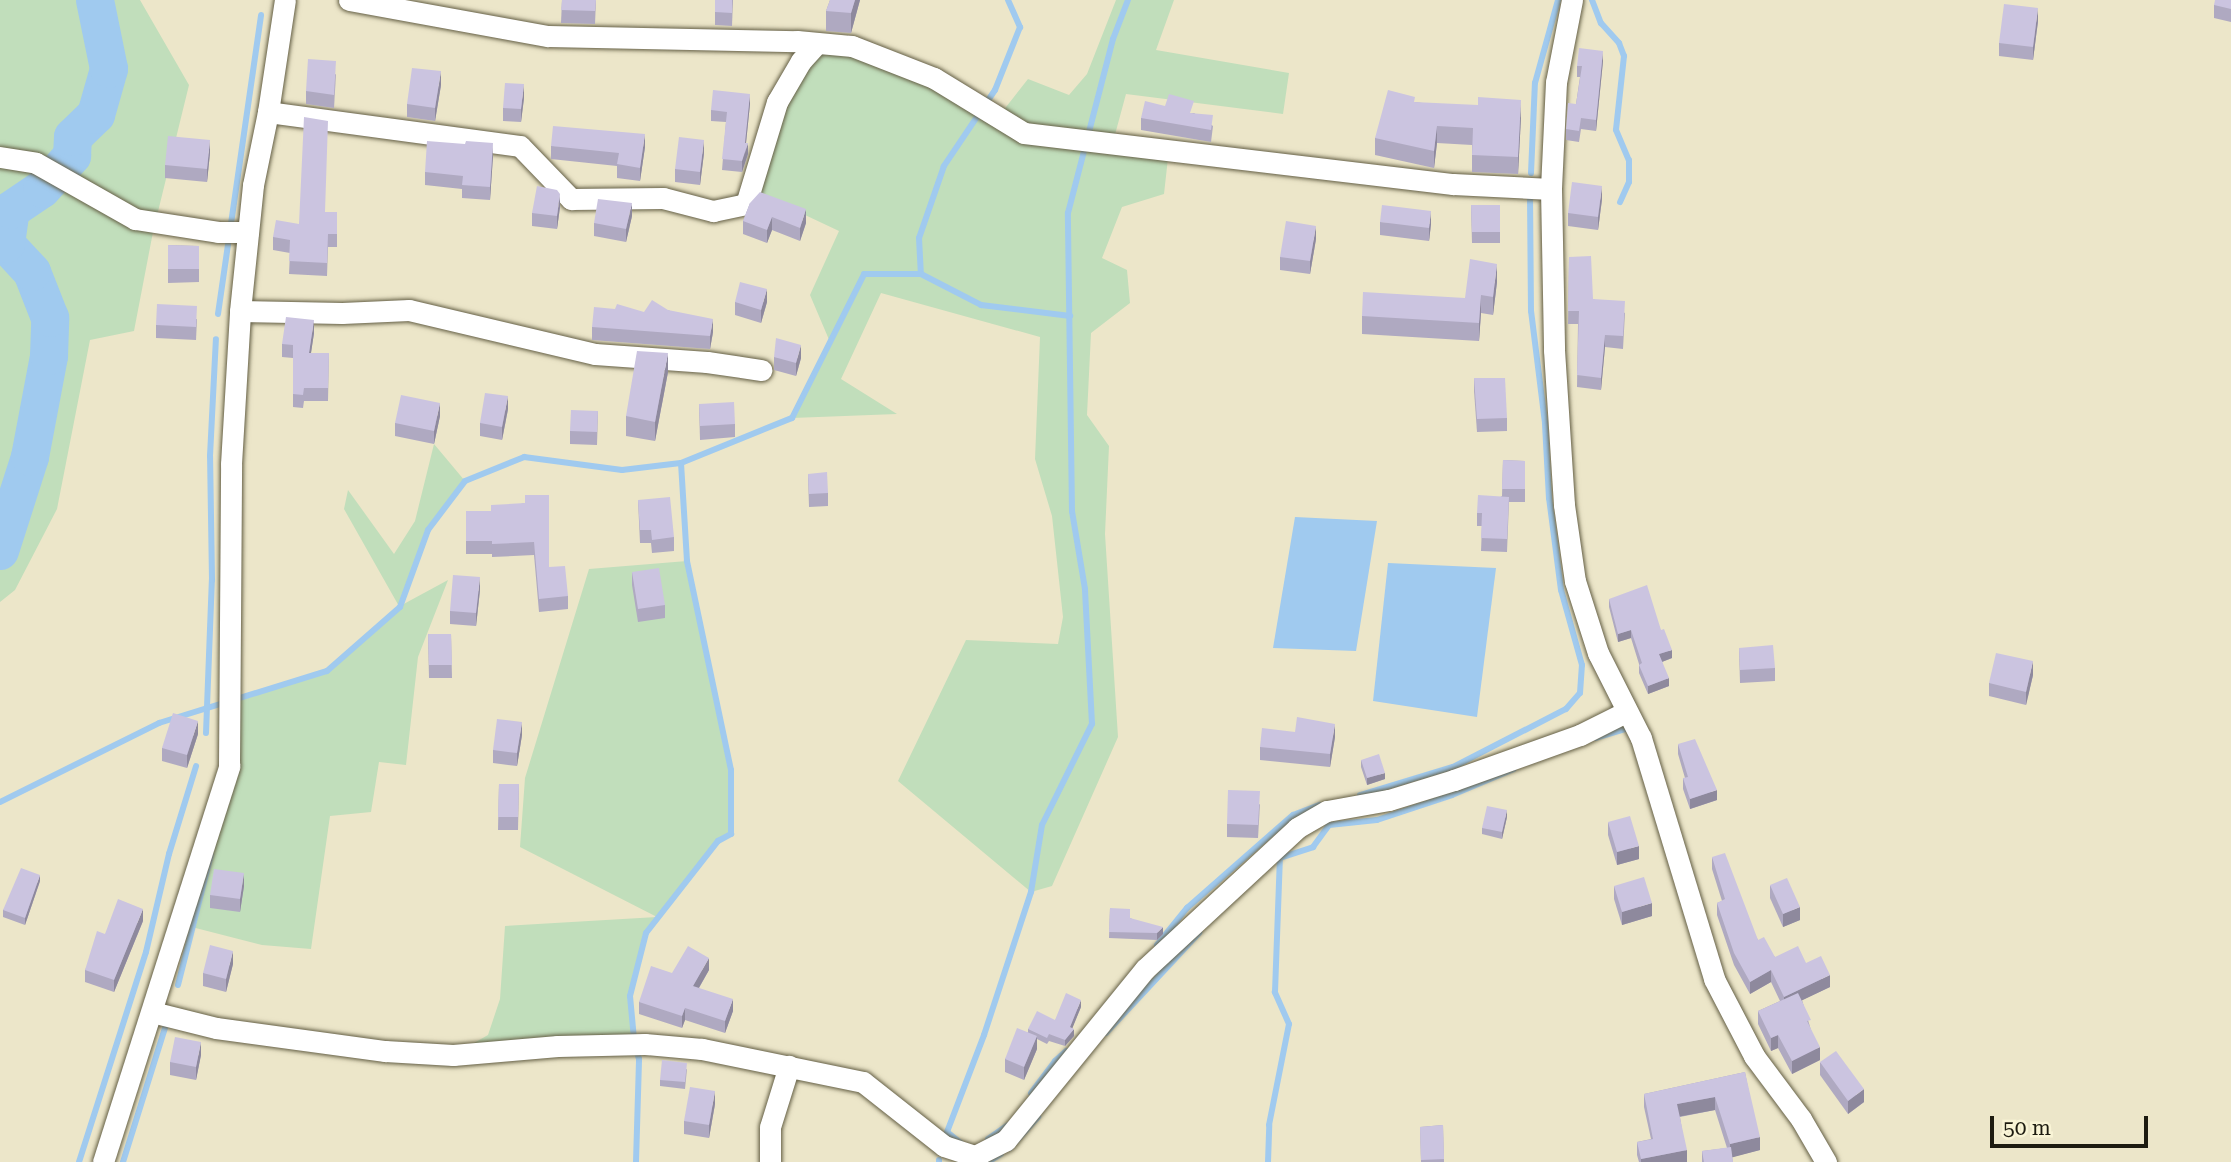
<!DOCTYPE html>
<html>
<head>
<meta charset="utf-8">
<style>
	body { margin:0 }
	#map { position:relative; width:2231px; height:1162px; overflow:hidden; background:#ece6c9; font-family:"Roboto Serif",serif }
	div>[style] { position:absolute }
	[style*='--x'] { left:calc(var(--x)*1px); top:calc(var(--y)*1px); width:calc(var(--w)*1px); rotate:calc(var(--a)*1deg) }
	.green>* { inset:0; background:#c1debb }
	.water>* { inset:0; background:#a0caef }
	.stream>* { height:6px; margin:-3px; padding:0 3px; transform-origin:3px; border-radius:3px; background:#a0caef }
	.river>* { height:38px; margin:-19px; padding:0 19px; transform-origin:19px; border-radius:19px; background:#a0caef }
	.roads { filter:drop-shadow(0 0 2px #645f45) drop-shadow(0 0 2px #645f45) }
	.street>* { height:21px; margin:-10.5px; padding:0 10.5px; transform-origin:10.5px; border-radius:10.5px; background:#fff }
	.wall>* { inset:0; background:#afa9c1 }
	.shaded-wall>* { inset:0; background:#8e899d }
	.building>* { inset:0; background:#cbc4e0 }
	span { translate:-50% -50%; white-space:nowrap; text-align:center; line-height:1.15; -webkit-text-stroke:6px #f9f4d6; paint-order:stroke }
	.scale { position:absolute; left:1990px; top:1116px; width:158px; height:32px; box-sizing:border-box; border:4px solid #1d1b10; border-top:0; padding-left:9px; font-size:21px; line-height:24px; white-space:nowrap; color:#1d1b10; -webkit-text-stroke:5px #f9f4d6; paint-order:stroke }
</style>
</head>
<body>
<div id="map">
	<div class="green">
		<div style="clip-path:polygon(0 0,140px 0,189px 85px,153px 232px,134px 331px,90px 340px,57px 509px,15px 590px,0 602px)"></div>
		<div style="clip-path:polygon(1116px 0,1174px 0,1156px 50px,1289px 73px,1283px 114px,1126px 94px,1113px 142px,1169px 149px,1164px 194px,1122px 207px,1102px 258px,1127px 270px,1130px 303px,1091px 333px,1087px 415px,1109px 446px,1105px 534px,1118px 737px,1052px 886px,1031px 892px,898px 781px,966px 640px,1058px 644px,1063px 617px,1052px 516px,1035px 459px,1040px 337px,881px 293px,841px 379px,897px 414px,792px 418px,830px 342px,810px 295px,839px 231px,750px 189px,777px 102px,817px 43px,852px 46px,999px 116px,1028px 79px,1069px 95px,1087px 74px)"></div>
		<div style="clip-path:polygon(434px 444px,465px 481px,428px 530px,400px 606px,448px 580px,418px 657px,406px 765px,379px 762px,371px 812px,330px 816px,311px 949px,262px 945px,180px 924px,229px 766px,230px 702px,327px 671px,400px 608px,344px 509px,348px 490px,394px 554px,415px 521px)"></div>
		<div style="clip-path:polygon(687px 561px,731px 770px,731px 834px,718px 841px,646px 933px,630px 996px,634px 1039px,453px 1055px,488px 1035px,500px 999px,505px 926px,657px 917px,520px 847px,525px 778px,589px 569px)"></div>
	</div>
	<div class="water">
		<div style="clip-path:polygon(1295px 517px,1377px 521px,1356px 651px,1273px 648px)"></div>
		<div style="clip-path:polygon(1388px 563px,1496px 568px,1477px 717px,1373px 701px)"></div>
	</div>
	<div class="stream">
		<div style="--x:1008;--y:0;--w:30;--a:66"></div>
		<div style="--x:1020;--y:27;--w:68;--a:111.6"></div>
		<div style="--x:995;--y:90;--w:92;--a:123.9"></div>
		<div style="--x:944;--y:166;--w:76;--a:109.1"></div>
		<div style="--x:919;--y:238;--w:36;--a:87"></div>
		<div style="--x:921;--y:274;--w:68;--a:27.3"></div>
		<div style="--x:981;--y:305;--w:90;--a:7"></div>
		<div style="--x:1592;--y:0;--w:25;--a:69"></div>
		<div style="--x:1601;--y:23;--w:27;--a:48"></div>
		<div style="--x:1619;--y:43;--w:14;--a:69"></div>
		<div style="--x:1624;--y:56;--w:74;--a:96.2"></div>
		<div style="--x:1616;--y:130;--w:33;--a:67"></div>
		<div style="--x:1629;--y:160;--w:22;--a:90"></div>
		<div style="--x:1629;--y:182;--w:22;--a:114"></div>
		<div style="--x:1531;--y:173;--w:90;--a:-87.5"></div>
		<div style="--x:1535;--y:83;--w:86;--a:-74.5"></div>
		<div style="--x:218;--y:314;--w:302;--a:-81.8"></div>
		<div style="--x:206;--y:733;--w:153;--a:-87.8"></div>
		<div style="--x:212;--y:580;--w:124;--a:-90.9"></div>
		<div style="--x:210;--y:456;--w:117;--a:-87.1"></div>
		<div style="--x:1596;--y:738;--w:31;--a:-17"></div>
		<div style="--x:1360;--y:795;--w:97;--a:-16.8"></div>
		<div style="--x:1453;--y:767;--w:127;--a:-27.2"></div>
		<div style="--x:1566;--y:709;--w:21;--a:-49"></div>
		<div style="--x:1580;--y:693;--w:28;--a:-86"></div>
		<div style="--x:1582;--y:665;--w:78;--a:-105.6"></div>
		<div style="--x:1561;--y:590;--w:93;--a:-97.4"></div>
		<div style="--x:1549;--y:498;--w:75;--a:-93.1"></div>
		<div style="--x:1545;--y:423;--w:113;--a:-97.1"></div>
		<div style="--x:1531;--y:311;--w:115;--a:-90.5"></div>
		<div style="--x:0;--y:802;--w:178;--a:-26.4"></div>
		<div style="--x:159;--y:723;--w:176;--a:-17.2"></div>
		<div style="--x:327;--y:671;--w:97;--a:-41.2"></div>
		<div style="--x:400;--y:607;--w:82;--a:-70"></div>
		<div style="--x:428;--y:530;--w:61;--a:-52.9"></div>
		<div style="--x:465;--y:481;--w:64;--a:-22.1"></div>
		<div style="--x:524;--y:457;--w:99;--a:7.6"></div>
		<div style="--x:622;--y:470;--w:59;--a:-6.8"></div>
		<div style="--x:681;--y:463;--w:120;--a:-22.1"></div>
		<div style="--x:792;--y:418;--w:161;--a:-63.4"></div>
		<div style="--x:864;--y:274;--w:57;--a:0"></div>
		<div style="--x:1157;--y:945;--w:48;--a:-51"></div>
		<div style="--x:1187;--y:908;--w:141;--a:-41.3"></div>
		<div style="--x:1293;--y:815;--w:28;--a:-21"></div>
		<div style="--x:178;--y:985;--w:134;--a:-75.8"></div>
		<div style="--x:1106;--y:1033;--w:137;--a:-47.1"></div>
		<div style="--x:634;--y:1039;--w:43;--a:-95.3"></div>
		<div style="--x:630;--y:996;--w:65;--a:-75.7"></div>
		<div style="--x:646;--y:933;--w:117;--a:-52"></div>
		<div style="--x:718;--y:841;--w:15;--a:-28"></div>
		<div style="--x:731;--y:834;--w:64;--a:-90"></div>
		<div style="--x:731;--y:770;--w:214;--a:-101.9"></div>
		<div style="--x:687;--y:561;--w:98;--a:-93.5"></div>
		<div style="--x:1031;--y:1093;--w:40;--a:-53"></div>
		<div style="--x:1055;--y:1061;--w:15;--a:-42"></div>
		<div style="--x:988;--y:1139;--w:24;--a:-35"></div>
		<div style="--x:962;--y:1144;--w:19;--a:-141"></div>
		<div style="--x:947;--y:1132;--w:104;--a:-69.1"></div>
		<div style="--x:984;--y:1035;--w:151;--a:-71.8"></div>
		<div style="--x:1031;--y:892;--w:68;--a:-80.7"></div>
		<div style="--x:1042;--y:825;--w:113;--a:-63.7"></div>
		<div style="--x:1092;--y:724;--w:135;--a:-93"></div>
		<div style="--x:1085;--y:589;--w:79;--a:-99.5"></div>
		<div style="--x:1072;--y:511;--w:298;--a:-90.8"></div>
		<div style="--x:1068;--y:213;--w:180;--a:-75.5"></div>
		<div style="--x:1113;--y:39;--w:42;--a:-69"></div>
		<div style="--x:1010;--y:1148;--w:42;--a:-47.9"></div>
		<div style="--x:939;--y:1160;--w:2;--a:90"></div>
		<div style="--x:79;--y:1162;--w:220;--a:-72.3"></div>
		<div style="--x:146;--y:952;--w:101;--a:-76.8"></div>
		<div style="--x:169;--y:854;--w:92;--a:-72.9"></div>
		<div style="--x:123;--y:1162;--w:140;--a:-72.6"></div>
		<div style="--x:636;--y:1162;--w:103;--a:-88.3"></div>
		<div style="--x:639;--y:1059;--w:10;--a:-107"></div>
		<div style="--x:988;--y:1162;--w:15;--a:-32"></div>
		<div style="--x:1268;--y:1162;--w:37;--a:-88"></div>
		<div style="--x:1269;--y:1125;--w:103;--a:-78.8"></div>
		<div style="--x:1289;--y:1024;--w:35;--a:-114"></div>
		<div style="--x:1275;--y:992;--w:134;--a:-87.9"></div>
		<div style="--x:1280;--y:858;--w:35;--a:-18"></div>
		<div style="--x:1313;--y:847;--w:27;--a:-54"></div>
		<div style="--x:1329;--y:825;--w:48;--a:-5.9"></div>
		<div style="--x:1377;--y:820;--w:79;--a:-18.4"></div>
		<div style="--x:1452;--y:795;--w:67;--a:-22.8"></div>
	</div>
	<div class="river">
		<div style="--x:0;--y:551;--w:99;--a:-72.3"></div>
		<div style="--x:30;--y:457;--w:103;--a:-79.3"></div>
		<div style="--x:49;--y:356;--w:38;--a:-88"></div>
		<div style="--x:50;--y:318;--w:49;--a:-111.4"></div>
		<div style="--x:32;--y:272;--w:38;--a:-133"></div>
		<div style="--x:6;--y:244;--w:34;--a:-82"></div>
		<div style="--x:11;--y:210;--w:37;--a:-34"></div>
		<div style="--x:42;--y:189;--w:45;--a:-47.7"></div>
		<div style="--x:72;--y:156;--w:19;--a:-87"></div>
		<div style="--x:73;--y:137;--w:32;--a:-44"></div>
		<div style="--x:96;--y:115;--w:48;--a:-74.2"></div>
		<div style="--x:109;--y:69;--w:70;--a:-101.5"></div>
	</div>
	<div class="roads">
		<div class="street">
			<div style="--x:349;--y:0;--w:202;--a:10.3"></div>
			<div style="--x:548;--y:36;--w:249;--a:1.2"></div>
			<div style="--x:797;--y:41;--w:55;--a:5.2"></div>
			<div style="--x:852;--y:46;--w:88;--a:21.3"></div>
			<div style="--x:934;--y:78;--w:105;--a:31.4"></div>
			<div style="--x:1024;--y:133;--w:432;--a:6.8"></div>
			<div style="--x:1453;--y:184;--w:98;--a:2.9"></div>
			<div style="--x:1572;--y:0;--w:84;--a:101"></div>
			<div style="--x:1556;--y:82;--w:107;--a:92.7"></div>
			<div style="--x:1551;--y:189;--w:161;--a:88.9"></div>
			<div style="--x:1554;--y:350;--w:155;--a:86.3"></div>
			<div style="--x:1564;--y:505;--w:77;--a:81.8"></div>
			<div style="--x:1575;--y:581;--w:76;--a:72.3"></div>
			<div style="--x:1598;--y:653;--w:95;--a:63.2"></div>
			<div style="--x:1641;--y:738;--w:252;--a:73.1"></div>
			<div style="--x:1714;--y:979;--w:87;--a:62.5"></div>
			<div style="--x:1754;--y:1056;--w:79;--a:53.3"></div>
			<div style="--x:1801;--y:1119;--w:50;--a:59.8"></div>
			<div style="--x:268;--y:112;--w:254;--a:7.7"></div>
			<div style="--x:520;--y:146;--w:74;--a:46.1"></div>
			<div style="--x:571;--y:199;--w:92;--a:-0.6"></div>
			<div style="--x:663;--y:198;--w:52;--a:14.6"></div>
			<div style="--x:713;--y:211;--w:34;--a:-12"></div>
			<div style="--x:746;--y:204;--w:107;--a:-73.1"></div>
			<div style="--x:777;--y:102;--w:48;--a:-59.7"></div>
			<div style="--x:801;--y:61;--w:24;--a:-48"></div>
			<div style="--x:0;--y:157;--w:36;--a:9"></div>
			<div style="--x:36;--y:163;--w:114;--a:29.5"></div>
			<div style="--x:135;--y:219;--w:84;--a:8.9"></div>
			<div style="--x:218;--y:232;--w:30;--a:0"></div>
			<div style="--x:240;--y:311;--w:102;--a:1.1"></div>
			<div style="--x:342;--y:313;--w:67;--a:-2.6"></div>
			<div style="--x:409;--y:310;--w:191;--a:13.3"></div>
			<div style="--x:595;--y:354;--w:112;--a:4.1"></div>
			<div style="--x:707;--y:362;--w:55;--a:8.4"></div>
			<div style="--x:152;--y:1012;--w:66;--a:14"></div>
			<div style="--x:216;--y:1028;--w:171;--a:7.8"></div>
			<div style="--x:385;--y:1051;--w:68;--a:3.4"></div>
			<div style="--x:453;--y:1055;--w:105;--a:-4.9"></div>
			<div style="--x:558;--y:1046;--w:87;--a:-1.3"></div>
			<div style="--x:645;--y:1044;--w:57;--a:5"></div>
			<div style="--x:702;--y:1049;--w:164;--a:11.6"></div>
			<div style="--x:863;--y:1082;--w:103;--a:38.3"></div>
			<div style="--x:944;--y:1146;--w:33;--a:18"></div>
			<div style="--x:975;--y:1156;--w:35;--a:-27"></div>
			<div style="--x:1006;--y:1140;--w:220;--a:-50.9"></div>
			<div style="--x:1145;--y:969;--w:207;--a:-42.8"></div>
			<div style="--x:1297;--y:828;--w:34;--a:-30"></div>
			<div style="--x:1327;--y:811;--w:63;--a:-10.1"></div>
			<div style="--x:1389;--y:800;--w:68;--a:-17.1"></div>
			<div style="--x:1454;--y:780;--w:134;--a:-19.7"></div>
			<div style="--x:1580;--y:735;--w:51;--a:-26.6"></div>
			<div style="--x:103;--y:1162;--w:416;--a:-72.3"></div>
			<div style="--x:229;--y:766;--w:302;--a:-89.6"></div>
			<div style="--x:231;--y:464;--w:153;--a:-86.6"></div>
			<div style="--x:240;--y:311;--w:127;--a:-84.1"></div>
			<div style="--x:253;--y:185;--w:75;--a:-78.4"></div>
			<div style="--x:268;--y:112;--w:113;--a:-81.4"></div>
			<div style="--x:770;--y:1162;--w:35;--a:-90"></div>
			<div style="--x:770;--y:1127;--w:64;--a:-72.7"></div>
		</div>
	</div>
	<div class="wall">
		<div style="clip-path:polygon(562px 0,596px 0,595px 24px,561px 23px)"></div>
		<div style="clip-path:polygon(715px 0,733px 0,732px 26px,715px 25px)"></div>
		<div style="clip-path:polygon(830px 0,860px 0,851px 33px,826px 31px,826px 11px)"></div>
		<div style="clip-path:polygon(2231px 0,2231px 22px,2214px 18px,2214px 5px)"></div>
		<div style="clip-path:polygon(2038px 21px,2033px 60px,1999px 56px,1999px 43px)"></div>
		<div style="clip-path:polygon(1603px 61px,1596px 131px,1581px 129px,1579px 142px,1566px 140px,1566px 129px,1576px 104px,1580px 77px,1577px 77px,1577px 66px)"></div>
		<div style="clip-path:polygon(336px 74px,334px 108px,306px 104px,306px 91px)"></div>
		<div style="clip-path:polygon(441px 85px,435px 121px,407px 117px,407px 104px)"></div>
		<div style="clip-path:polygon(524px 98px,521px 122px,503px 121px,503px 108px)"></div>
		<div style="clip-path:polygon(1415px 102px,1521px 117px,1518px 174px,1472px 172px,1472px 145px,1437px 143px,1434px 168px,1375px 155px,1375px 138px)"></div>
		<div style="clip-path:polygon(750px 104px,746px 143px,748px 154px,742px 172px,722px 170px,726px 122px,711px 121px,711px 110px)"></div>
		<div style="clip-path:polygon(1194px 113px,1213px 126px,1211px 142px,1141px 130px,1141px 118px)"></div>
		<div style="clip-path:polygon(551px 146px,645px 147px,640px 181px,617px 178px,617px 166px,551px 159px)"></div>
		<div style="clip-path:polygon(210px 153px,207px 182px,165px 178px,165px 165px)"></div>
		<div style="clip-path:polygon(704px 153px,700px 185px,675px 182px,675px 169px)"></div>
		<div style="clip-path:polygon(493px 156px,490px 200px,462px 198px,462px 189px,425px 185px,425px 172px)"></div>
		<div style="clip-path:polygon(1602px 199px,1598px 230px,1568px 226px,1568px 213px)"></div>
		<div style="clip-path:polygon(750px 203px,806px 223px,800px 241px,772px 230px,767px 243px,743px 234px,743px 221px)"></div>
		<div style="clip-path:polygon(1471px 205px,1500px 205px,1500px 243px,1472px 243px)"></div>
		<div style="clip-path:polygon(560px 207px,557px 229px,532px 226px,532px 213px)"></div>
		<div style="clip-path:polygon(325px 212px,337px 212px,337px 247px,328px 247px,327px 276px,289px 274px,290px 253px,273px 250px,273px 237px)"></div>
		<div style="clip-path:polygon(632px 216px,626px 242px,594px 236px,594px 223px)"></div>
		<div style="clip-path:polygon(1380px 222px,1431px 224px,1429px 241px,1380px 235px)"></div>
		<div style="clip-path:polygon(1316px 239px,1310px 274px,1280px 270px,1280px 257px)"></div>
		<div style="clip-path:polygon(168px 245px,199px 246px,199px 282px,168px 283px)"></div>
		<div style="clip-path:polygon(1569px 257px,1593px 299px,1625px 313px,1623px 349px,1605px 347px,1601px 390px,1577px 387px,1578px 324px,1568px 324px)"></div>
		<div style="clip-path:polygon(1497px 282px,1493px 315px,1481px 313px,1479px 341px,1362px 334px,1362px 316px,1465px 298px)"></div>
		<div style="clip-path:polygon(735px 302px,767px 302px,761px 323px,735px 315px)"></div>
		<div style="clip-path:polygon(668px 310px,713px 332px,710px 349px,592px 340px,592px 327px,644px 312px)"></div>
		<div style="clip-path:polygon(197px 319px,196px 340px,156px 338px,156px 325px)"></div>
		<div style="clip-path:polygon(314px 333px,311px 353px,329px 353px,328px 401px,304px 401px,303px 408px,293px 407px,293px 358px,282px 357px,282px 344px)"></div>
		<div style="clip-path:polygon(774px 357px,801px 358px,796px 376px,774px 370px)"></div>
		<div style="clip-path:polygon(668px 372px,655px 441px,626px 436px,626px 416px)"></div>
		<div style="clip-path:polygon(1474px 378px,1507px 418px,1507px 431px,1477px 432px,1474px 391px)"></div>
		<div style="clip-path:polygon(699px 404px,735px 424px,735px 437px,700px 440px)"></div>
		<div style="clip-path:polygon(508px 409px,502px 440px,480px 436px,480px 423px)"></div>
		<div style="clip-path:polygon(598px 411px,597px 445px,570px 444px,570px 431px)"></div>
		<div style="clip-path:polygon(440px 416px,434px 444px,395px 436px,395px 423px)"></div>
		<div style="clip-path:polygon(1503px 460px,1525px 461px,1525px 502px,1509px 502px,1507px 552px,1481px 551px,1482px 526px,1477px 526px,1477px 513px,1502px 496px)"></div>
		<div style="clip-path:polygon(808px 474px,828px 493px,828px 506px,809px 507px)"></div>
		<div style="clip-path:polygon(638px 500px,674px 537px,674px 551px,652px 553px,651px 543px,640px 543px)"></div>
		<div style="clip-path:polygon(525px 503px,549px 567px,568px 596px,568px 609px,539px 612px,534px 555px,492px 557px,492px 554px,466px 554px,466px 511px,491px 511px)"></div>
		<div style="clip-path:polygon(632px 572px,665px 605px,665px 618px,638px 622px,632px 585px)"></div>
		<div style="clip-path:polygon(480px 590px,476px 626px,450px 624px,450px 611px)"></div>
		<div style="clip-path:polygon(1609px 599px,1661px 630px,1672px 658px,1662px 662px,1669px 686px,1648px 694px,1639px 673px,1639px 664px,1631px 638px,1618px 642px,1609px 607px)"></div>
		<div style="clip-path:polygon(428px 634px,451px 634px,452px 678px,429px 678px)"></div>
		<div style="clip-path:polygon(1739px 648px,1775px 668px,1775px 681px,1740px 683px)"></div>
		<div style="clip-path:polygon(2033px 675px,2026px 705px,1989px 696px,1989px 683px)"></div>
		<div style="clip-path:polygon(198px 734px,187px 768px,162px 761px,162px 748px)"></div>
		<div style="clip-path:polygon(522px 735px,517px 766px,493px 763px,493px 750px)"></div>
		<div style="clip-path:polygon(1335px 737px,1330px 767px,1260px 760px,1260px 747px)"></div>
		<div style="clip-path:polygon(1678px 744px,1717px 800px,1690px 809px,1683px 789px,1683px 778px,1685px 778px,1678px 754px)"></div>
		<div style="clip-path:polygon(1361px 760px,1385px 779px,1367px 785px,1361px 767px)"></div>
		<div style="clip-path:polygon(499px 784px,519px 784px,518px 830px,498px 830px)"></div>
		<div style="clip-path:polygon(1260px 804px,1258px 838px,1227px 837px,1227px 824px)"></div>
		<div style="clip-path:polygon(1507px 817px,1502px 839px,1482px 834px,1482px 828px)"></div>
		<div style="clip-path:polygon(1608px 822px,1639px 859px,1617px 865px,1608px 835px)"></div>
		<div style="clip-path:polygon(1712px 857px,1758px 940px,1775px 957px,1806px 963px,1830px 987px,1802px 1000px,1820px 1060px,1792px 1074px,1778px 1048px,1771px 1051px,1758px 1024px,1758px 1011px,1780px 1001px,1771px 982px,1750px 994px,1734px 965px,1717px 915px,1717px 903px,1722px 901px,1712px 869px)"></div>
		<div style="clip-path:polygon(40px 881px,25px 925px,3px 917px,3px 910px)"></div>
		<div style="clip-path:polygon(1770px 885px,1800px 920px,1783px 927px,1770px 898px)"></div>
		<div style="clip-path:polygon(244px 886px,240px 912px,210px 908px,210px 895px)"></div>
		<div style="clip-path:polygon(1614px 886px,1652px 916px,1622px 925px,1614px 899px)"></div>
		<div style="clip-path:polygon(1110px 908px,1130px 918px,1163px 934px,1157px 940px,1109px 938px)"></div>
		<div style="clip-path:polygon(143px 921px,114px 992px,85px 982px,85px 970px,105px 934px)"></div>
		<div style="clip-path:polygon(233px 964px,226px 992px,203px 986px,203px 973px)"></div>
		<div style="clip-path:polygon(709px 970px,699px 988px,733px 1011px,725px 1033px,685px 1020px,682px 1028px,639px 1014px,639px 1002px,672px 973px)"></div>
		<div style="clip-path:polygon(1081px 1007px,1072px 1028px,1074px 1036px,1065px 1046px,1049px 1041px,1047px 1044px,1037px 1039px,1037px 1049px,1024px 1080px,1005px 1072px,1005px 1059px,1028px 1032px,1028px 1029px,1055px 1020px)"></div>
		<div style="clip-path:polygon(201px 1055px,196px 1080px,170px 1075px,170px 1062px)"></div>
		<div style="clip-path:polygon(1820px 1062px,1864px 1102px,1848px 1114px,1820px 1075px)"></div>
		<div style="clip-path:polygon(687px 1069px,685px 1089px,660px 1086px,660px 1080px)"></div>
		<div style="clip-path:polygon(1745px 1072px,1760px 1150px,1732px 1157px,1733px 1162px,1702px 1162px,1702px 1151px,1727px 1148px,1715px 1110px,1680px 1117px,1687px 1162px,1639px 1162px,1637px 1155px,1637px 1142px,1651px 1139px,1644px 1107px,1644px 1094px)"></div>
		<div style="clip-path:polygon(715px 1104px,709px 1138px,684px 1134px,684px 1121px)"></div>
		<div style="clip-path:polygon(1443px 1125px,1444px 1162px,1421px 1162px,1420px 1127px)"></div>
	</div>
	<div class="shaded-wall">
		<div style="clip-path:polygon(855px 0,860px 0,851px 33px,851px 13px)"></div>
		<div style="clip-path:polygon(2038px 8px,2038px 21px,2033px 60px,2033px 47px)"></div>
		<div style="clip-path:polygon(1603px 51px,1603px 61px,1596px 131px,1596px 120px)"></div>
		<div style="clip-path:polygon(441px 71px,441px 85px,435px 121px,435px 108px)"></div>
		<div style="clip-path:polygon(524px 84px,524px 98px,521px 122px,521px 109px)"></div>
		<div style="clip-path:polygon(750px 94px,750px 104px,745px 153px,748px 143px,748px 154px,742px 172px,742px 161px)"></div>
		<div style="clip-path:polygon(1521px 100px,1521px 117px,1518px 174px,1518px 157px)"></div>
		<div style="clip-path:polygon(1437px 126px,1437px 143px,1434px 168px,1434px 151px)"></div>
		<div style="clip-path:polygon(645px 134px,645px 147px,640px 181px,640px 168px)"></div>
		<div style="clip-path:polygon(210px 140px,210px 153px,207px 182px,207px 169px)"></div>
		<div style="clip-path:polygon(704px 140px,704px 153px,700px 185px,700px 172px)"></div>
		<div style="clip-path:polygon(493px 143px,493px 156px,490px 200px,490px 187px)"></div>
		<div style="clip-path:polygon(1602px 186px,1602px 199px,1598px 230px,1598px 217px)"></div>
		<div style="clip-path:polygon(560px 194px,560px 207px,557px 229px,557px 216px)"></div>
		<div style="clip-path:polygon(632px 203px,632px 216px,626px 242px,626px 229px)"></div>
		<div style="clip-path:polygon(806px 209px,806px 223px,800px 241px,800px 228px)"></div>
		<div style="clip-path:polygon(1431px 211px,1431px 224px,1429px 241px,1429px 228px)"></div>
		<div style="clip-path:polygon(772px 217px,772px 230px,767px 243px,767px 230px)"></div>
		<div style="clip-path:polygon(1316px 226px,1316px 239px,1310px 274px,1310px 261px)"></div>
		<div style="clip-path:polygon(1497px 264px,1497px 282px,1493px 315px,1493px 297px)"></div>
		<div style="clip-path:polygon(767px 289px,767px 302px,761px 323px,761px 310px)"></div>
		<div style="clip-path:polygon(1481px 295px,1481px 313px,1479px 341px,1479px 323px)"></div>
		<div style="clip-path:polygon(713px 319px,713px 332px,710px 349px,710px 336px)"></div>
		<div style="clip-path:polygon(314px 320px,314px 333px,309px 366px,309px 353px)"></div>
		<div style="clip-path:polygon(1605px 335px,1605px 347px,1601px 390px,1601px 378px)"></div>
		<div style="clip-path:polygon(801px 345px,801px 358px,796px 376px,796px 363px)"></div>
		<div style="clip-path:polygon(668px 353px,668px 372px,655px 441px,655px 422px)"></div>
		<div style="clip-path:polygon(508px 396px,508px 409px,502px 440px,502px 427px)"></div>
		<div style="clip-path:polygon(440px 403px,440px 416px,434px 444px,434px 431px)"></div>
		<div style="clip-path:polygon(480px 577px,480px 590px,476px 626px,476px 613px)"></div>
		<div style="clip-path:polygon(1631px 630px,1631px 638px,1618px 642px,1618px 634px)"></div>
		<div style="clip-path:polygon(1672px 650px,1672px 658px,1659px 663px,1659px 654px)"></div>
		<div style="clip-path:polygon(2033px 661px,2033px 675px,2026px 705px,2026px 692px)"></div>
		<div style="clip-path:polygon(1669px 678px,1669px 686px,1648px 694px,1648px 686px)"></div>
		<div style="clip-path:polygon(198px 721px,198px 734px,187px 768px,187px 755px)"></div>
		<div style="clip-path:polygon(522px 722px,522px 735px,517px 766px,517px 753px)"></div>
		<div style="clip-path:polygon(1335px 724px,1335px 737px,1330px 767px,1330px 754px)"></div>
		<div style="clip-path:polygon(1385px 773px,1385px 779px,1367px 785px,1367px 778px)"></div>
		<div style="clip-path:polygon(1717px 790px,1717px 800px,1690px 809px,1690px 799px)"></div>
		<div style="clip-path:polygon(1507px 810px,1507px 817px,1502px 839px,1502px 832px)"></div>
		<div style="clip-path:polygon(1639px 846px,1639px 859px,1617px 865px,1617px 852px)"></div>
		<div style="clip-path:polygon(244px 873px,244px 886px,240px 912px,240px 899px)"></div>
		<div style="clip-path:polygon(40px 875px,40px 881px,25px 925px,25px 918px)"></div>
		<div style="clip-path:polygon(1652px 903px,1652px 916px,1622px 925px,1622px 912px)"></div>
		<div style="clip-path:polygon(1800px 907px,1800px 920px,1783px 927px,1783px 914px)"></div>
		<div style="clip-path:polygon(143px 909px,143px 921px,114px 992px,114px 980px)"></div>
		<div style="clip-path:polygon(1163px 927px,1163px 934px,1157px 940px,1157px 933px)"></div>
		<div style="clip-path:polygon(233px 951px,233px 964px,226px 992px,226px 979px)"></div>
		<div style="clip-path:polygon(709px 958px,709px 970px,693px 998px,693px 986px)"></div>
		<div style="clip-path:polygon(1771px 970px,1771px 982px,1750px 994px,1750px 982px)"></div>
		<div style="clip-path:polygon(1830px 975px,1830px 987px,1784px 1009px,1784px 997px)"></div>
		<div style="clip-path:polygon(733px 999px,733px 1011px,725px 1033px,725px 1021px)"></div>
		<div style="clip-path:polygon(1081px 1000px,1081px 1007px,1070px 1034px,1070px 1027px)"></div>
		<div style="clip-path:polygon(685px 1008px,685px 1020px,682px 1028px,682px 1016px)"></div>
		<div style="clip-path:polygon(1074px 1029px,1074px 1036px,1065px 1046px,1065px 1040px)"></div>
		<div style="clip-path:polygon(1778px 1035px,1778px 1048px,1771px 1051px,1771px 1038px)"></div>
		<div style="clip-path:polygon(1037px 1036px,1037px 1049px,1024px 1080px,1024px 1067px)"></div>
		<div style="clip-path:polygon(201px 1042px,201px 1055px,196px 1080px,196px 1067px)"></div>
		<div style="clip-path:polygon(1820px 1047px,1820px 1060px,1792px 1074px,1792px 1061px)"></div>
		<div style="clip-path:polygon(1864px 1089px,1864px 1102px,1848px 1114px,1848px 1101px)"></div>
		<div style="clip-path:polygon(715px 1091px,715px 1104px,709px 1138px,709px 1125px)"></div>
		<div style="clip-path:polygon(1715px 1097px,1715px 1110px,1677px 1117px,1677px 1104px)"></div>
		<div style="clip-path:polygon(1760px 1137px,1760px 1150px,1730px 1158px,1730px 1144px)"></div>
		<div style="clip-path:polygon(1687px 1150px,1687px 1162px,1641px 1162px,1641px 1159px)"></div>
	</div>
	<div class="building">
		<div style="clip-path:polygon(562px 0,596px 0,595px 11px,561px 10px)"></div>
		<div style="clip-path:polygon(715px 0,732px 0,732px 13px,715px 12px)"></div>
		<div style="clip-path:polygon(830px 0,855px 0,851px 13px,826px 11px)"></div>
		<div style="clip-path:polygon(2215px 0,2231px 0,2231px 9px,2214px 5px)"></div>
		<div style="clip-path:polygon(2004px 4px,2038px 8px,2033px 47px,1999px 43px)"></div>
		<div style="clip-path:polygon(1579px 48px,1603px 51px,1596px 120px,1581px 118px,1579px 131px,1566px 129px,1568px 103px,1576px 104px,1582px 66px,1577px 66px)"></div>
		<div style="clip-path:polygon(308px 59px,336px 61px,334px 95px,306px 91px)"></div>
		<div style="clip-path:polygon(412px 68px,441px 71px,435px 108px,407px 104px)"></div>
		<div style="clip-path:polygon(505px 83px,524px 84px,521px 109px,503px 108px)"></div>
		<div style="clip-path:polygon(713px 90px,750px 94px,745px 143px,748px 143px,742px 161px,722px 159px,727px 112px,711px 110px)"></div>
		<div style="clip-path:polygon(1388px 90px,1415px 97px,1414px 102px,1478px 105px,1478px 97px,1521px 100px,1518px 157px,1472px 155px,1473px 128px,1437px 126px,1434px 151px,1375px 138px)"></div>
		<div style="clip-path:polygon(1169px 94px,1194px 101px,1190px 113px,1213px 115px,1211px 130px,1141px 118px,1145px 101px,1165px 106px)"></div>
		<div style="clip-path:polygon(304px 117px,328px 121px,325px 212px,337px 212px,337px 234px,328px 234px,327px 263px,289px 261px,290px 240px,273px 237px,276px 220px,299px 224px)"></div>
		<div style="clip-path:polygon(553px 126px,645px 134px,640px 168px,617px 164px,619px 153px,551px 146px)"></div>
		<div style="clip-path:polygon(168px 136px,210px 140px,207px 169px,165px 165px)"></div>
		<div style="clip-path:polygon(679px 137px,704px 140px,700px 172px,675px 169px)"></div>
		<div style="clip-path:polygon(427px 141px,465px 144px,466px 141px,493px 143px,490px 187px,462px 185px,463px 176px,425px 172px)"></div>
		<div style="clip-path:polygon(1572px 182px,1602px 186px,1598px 217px,1568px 213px)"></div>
		<div style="clip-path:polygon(537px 186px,557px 190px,560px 194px,557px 216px,532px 213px)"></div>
		<div style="clip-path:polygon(760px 192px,806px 209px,800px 228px,772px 217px,767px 230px,743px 221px,750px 203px)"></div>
		<div style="clip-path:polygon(598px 199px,632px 203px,626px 229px,594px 223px)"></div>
		<div style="clip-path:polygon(1382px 205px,1431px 211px,1429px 228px,1380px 222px)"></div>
		<div style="clip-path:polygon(1471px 205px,1500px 205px,1500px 232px,1472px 232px)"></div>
		<div style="clip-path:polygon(1286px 221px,1316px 226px,1310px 261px,1280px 257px)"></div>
		<div style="clip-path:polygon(168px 245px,199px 246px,199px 269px,168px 269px)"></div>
		<div style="clip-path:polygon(1591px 256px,1593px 299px,1625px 301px,1623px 336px,1605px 335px,1601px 378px,1577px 375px,1579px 311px,1568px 311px,1569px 257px)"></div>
		<div style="clip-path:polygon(1470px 259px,1497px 264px,1493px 297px,1481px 295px,1479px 323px,1362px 316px,1363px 292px,1465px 298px)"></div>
		<div style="clip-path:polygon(740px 282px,767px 289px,761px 310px,735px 302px)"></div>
		<div style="clip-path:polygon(652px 300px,668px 310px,713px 319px,710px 336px,592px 327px,594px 307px,615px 309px,617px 304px,644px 312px)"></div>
		<div style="clip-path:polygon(157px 304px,197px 306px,196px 327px,156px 325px)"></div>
		<div style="clip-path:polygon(286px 317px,314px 320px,309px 353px,329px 353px,328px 388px,304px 388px,303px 395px,293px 394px,293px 345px,282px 344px)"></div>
		<div style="clip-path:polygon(776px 338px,801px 345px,796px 363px,774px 357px)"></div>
		<div style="clip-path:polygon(637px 351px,668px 353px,655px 422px,626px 416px)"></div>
		<div style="clip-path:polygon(1474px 378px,1505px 378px,1507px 418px,1477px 419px)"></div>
		<div style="clip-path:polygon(485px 393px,508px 396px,502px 427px,480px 423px)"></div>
		<div style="clip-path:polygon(401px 395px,440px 403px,434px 431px,395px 423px)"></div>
		<div style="clip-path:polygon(734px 402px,735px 424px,700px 426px,699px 404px)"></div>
		<div style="clip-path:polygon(571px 410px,598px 411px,597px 432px,570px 431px)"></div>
		<div style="clip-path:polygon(1503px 460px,1525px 461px,1525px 489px,1502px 489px)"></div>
		<div style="clip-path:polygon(827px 472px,828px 493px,809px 494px,808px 474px)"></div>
		<div style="clip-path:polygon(525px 495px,549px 495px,549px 567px,565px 566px,568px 596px,539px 599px,534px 542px,492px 544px,492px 541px,466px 541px,466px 511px,491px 511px,491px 505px,525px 503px)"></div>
		<div style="clip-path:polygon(1478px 495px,1509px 497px,1507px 539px,1481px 538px,1482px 513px,1477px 513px)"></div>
		<div style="clip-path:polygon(670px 497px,674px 537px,652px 540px,651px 530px,640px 530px,638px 500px)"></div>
		<div style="clip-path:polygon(659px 568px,665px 605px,638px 609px,632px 572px)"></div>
		<div style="clip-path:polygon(453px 575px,480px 577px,476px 613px,450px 611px)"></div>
		<div style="clip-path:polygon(1647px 585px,1661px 630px,1664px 629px,1672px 650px,1659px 654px,1669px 678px,1648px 686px,1639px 665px,1642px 663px,1631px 630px,1618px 634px,1609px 599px)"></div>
		<div style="clip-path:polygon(428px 634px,451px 634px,452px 665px,429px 665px)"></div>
		<div style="clip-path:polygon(1773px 645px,1775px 668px,1740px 670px,1739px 648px)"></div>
		<div style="clip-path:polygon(1996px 653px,2033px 661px,2026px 692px,1989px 683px)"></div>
		<div style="clip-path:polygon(173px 713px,198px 721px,187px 755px,162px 748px)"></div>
		<div style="clip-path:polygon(1297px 717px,1335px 724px,1330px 754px,1260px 747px,1262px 728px,1295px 732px)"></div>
		<div style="clip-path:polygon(497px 719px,522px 722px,517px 753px,493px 750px)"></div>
		<div style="clip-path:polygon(1695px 739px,1717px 790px,1690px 799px,1683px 778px,1688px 777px,1678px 744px)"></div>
		<div style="clip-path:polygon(1379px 754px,1385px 773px,1367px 778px,1361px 760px)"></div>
		<div style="clip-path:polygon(499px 784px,519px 784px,518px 817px,498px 817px)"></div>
		<div style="clip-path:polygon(1228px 790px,1260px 791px,1258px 825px,1227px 824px)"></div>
		<div style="clip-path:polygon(1487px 806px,1507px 810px,1502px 832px,1482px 828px)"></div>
		<div style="clip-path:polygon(1630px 816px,1639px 846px,1617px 852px,1608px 822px)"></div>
		<div style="clip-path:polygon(1725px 853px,1758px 940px,1764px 937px,1775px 957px,1798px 946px,1806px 963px,1821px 956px,1830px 975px,1784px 997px,1771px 970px,1750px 982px,1734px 953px,1717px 903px,1725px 899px,1712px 857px)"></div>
		<div style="clip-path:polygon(21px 868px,40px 875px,25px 918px,3px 910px)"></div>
		<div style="clip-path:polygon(214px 869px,244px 873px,240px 899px,210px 895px)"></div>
		<div style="clip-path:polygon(1644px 877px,1652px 903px,1622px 912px,1614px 886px)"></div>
		<div style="clip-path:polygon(1787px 878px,1800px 907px,1783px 914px,1770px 885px)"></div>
		<div style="clip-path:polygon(118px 899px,143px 909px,114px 980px,85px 970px,97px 931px,105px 934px)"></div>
		<div style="clip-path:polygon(1110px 908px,1130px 909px,1130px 918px,1163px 927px,1157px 933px,1109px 932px)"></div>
		<div style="clip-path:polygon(210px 945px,233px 951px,226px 979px,203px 973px)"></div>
		<div style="clip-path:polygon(688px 946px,709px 958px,693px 986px,733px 999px,725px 1021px,685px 1008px,682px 1016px,639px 1002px,651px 966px,672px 973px)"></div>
		<div style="clip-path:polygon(1066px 993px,1081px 1000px,1070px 1027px,1074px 1029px,1065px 1040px,1049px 1034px,1047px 1038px,1028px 1029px,1037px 1011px,1055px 1020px)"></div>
		<div style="clip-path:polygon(1798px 993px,1811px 1020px,1807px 1021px,1820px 1047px,1792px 1061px,1778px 1035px,1771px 1038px,1758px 1011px)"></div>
		<div style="clip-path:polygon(1017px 1028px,1037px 1036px,1024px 1067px,1005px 1059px)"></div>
		<div style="clip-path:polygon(175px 1037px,201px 1042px,196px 1067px,170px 1062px)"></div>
		<div style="clip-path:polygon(1836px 1051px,1864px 1089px,1848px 1101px,1820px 1062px)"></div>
		<div style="clip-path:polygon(662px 1060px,687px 1063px,685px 1082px,660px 1080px)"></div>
		<div style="clip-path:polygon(1745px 1072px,1760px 1137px,1730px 1144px,1715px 1097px,1677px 1104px,1687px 1150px,1641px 1159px,1637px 1142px,1653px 1139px,1644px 1094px)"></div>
		<div style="clip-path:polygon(690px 1087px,715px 1091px,709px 1125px,684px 1121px)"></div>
		<div style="clip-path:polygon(1443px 1125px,1444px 1159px,1421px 1160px,1420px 1127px)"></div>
		<div style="clip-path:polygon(1731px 1147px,1733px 1162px,1704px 1162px,1702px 1151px)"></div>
	</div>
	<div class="scale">50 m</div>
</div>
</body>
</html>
